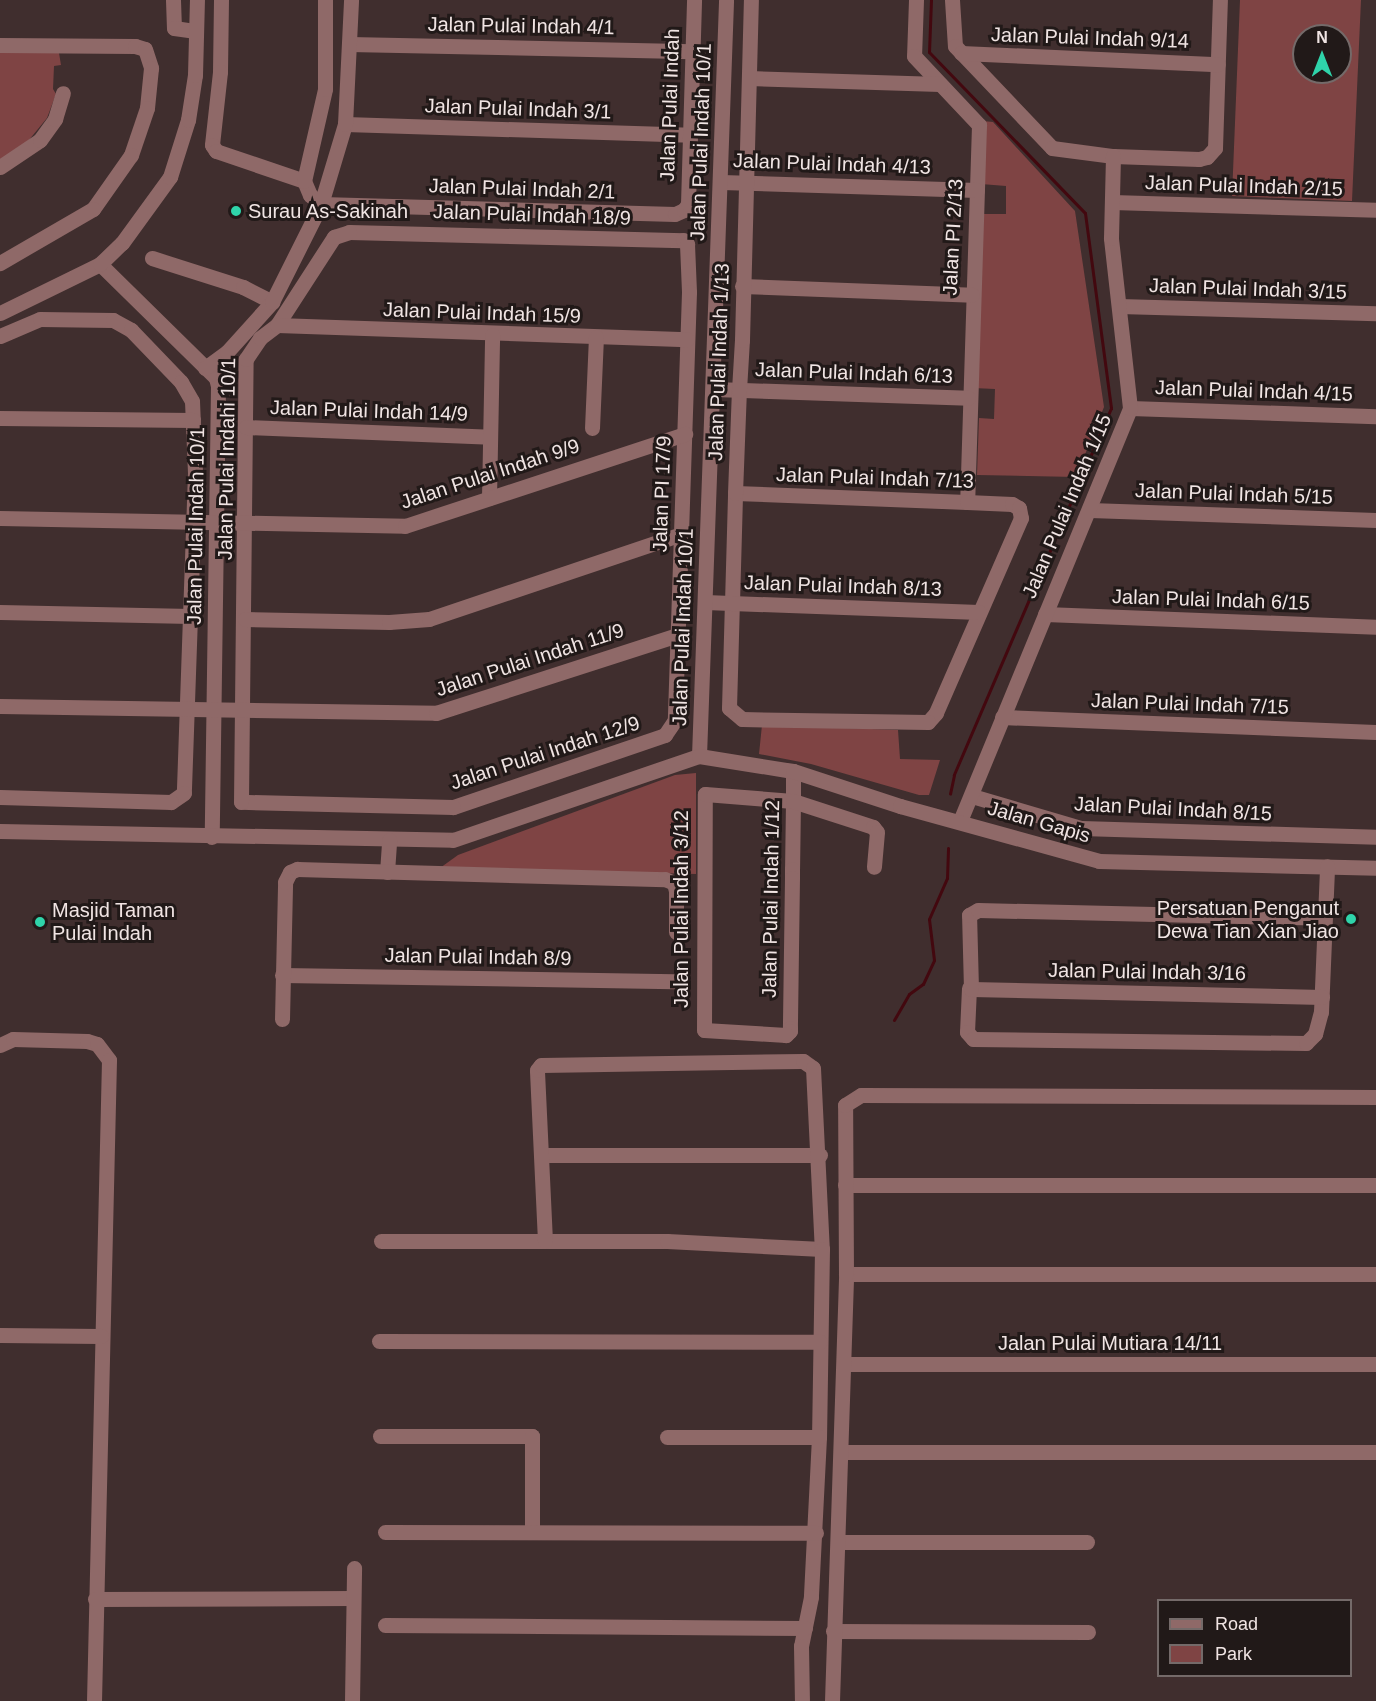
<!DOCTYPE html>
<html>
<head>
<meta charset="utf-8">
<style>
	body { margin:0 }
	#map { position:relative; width:1376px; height:1701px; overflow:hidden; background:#402e2e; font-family:Arial,sans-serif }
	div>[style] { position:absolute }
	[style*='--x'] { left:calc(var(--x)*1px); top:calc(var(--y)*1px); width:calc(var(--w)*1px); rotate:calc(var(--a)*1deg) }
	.green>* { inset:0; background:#7f4444 }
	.stream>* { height:3px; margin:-1.5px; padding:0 1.5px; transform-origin:1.5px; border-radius:1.5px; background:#43080f }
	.minor>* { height:15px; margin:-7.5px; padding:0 7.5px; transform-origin:7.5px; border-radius:7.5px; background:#8f6968 }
	.dots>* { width:16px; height:16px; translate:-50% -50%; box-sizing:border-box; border:3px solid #211918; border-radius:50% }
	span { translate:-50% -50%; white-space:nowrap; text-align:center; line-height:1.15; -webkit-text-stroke:6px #211918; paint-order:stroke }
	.street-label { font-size:20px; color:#f0e4e3 }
	.poi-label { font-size:20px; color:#f0e4e3 }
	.left { translate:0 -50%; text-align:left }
	.right { translate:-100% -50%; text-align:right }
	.legend { position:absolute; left:1157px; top:1599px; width:195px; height:78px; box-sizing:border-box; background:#211918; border:2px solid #746a69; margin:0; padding:8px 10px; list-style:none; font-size:18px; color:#f0e4e3 }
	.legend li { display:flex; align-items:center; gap:12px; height:30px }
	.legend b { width:30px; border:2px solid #746a69 }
	.north { position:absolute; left:1292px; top:24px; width:60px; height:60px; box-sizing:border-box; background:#211918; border:2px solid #746a69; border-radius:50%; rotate:0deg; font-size:16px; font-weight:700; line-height:24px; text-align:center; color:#f0e4e3 }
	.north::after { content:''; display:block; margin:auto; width:21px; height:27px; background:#2fd4aa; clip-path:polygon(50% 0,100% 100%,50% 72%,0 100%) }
</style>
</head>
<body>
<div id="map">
	<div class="green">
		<div style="clip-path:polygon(evenodd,1240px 0,1361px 0,1352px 201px,1232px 196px,1240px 0,1304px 36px,1340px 36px,1340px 72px,1304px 72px,1304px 36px)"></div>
		<div style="clip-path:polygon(0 51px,59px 53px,61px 65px,54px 66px,53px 89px,56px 94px,47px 118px,24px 146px,0 162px)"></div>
		<div style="clip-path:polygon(983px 121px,993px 122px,1075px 211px,1104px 407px,1076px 477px,977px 475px,979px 418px,994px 419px,995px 389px,973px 388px,979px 214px,1006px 214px,1006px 186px,981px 184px)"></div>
		<div style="clip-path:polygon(762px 725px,898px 730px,900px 759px,940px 760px,929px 795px,919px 795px,811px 764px,759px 754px)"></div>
		<div style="clip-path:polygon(696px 773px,696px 874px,440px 868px,458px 855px,675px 775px)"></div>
	</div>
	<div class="stream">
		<div style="--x:931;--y:0;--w:52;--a:92.2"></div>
		<div style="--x:929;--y:52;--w:224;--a:45.9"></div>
		<div style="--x:1085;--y:213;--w:197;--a:82.4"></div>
		<div style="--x:1111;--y:408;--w:399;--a:113.2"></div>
		<div style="--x:954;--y:775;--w:19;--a:102"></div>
		<div style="--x:894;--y:1020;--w:30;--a:-60"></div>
		<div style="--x:909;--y:994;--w:17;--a:-36"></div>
		<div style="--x:923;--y:984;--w:26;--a:-65"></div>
		<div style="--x:934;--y:960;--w:41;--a:-97"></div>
		<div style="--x:929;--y:919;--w:45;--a:-66.3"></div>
		<div style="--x:947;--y:878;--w:30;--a:-88"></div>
	</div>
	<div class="minor">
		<div style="--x:173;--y:0;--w:28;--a:88"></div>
		<div style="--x:174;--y:28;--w:22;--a:8"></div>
		<div style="--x:221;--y:0;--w:72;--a:90.8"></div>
		<div style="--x:220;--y:72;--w:73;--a:96.3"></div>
		<div style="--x:212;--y:145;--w:7;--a:56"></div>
		<div style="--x:216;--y:151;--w:93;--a:18.8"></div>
		<div style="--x:916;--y:0;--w:56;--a:92"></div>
		<div style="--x:914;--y:56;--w:95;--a:46.7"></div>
		<div style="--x:979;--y:125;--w:377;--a:91.8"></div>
		<div style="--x:952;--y:0;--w:46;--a:86.3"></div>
		<div style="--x:955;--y:46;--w:141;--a:46.4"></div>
		<div style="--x:1052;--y:148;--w:62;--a:7.5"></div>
		<div style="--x:1113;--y:156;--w:86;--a:2"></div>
		<div style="--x:1199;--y:159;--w:8;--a:-14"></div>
		<div style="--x:1207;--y:157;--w:12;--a:-48"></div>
		<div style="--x:1215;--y:148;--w:148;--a:-88.1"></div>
		<div style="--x:349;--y:44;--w:343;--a:1.2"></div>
		<div style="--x:0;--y:45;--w:135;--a:0.4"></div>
		<div style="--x:135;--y:46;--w:10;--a:17"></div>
		<div style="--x:145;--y:49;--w:20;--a:72"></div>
		<div style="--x:151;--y:68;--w:40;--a:95.7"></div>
		<div style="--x:147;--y:108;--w:50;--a:108.8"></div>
		<div style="--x:131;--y:155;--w:66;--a:125.1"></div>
		<div style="--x:93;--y:209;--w:108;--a:149.9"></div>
		<div style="--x:961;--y:53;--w:257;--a:2.5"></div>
		<div style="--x:749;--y:78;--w:191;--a:1.8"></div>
		<div style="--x:345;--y:124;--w:345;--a:1.8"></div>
		<div style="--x:0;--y:167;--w:48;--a:-34"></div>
		<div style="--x:40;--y:140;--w:26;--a:-54"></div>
		<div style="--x:55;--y:119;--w:27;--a:-73"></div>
		<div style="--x:721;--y:182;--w:256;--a:1.8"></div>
		<div style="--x:1112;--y:202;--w:264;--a:1.7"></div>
		<div style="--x:321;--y:204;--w:354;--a:1.6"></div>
		<div style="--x:675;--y:214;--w:10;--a:-24"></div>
		<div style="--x:684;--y:210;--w:7;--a:-56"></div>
		<div style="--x:688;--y:204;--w:204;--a:-88.3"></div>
		<div style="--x:321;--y:204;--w:14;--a:-141"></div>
		<div style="--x:310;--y:195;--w:15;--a:-113"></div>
		<div style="--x:304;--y:181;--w:94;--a:-77.1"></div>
		<div style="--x:325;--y:89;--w:89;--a:-90"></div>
		<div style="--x:349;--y:232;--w:334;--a:1.4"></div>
		<div style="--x:683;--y:240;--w:6;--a:45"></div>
		<div style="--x:687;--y:244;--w:48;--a:87.6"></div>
		<div style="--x:689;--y:292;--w:428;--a:91.9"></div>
		<div style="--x:675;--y:720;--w:18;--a:124"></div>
		<div style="--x:665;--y:735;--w:224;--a:161.2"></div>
		<div style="--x:453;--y:807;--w:212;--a:-178.6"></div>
		<div style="--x:241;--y:802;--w:443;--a:-89.4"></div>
		<div style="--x:246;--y:359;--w:25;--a:-56"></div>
		<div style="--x:260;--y:338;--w:21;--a:-37"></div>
		<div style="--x:277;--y:325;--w:105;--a:-57.1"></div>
		<div style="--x:334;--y:237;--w:16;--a:-18"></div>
		<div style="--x:152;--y:258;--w:96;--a:17.7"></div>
		<div style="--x:243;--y:287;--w:33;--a:27"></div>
		<div style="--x:100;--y:264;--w:163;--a:44.5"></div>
		<div style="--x:216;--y:378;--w:8;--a:76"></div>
		<div style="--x:218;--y:386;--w:451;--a:90.8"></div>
		<div style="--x:742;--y:286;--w:230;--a:2.2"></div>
		<div style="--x:1119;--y:306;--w:257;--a:1.6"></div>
		<div style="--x:0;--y:313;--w:111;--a:-26.1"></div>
		<div style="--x:100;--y:264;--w:30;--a:-44"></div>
		<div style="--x:122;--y:243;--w:82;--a:-54"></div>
		<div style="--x:170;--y:177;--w:60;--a:-72.5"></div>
		<div style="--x:188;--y:120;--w:46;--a:-81.2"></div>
		<div style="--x:195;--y:75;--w:75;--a:-88.5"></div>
		<div style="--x:277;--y:325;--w:410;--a:2"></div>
		<div style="--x:0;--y:336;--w:43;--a:-23"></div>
		<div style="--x:40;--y:319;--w:73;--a:0.8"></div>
		<div style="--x:113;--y:320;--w:21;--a:29"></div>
		<div style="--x:131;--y:330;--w:72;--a:46.1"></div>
		<div style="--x:181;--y:382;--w:22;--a:60"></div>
		<div style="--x:192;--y:401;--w:72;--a:87.6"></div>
		<div style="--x:195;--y:473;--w:320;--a:92"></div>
		<div style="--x:184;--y:793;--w:16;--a:145"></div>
		<div style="--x:171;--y:802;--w:171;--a:-178.3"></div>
		<div style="--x:205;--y:368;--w:27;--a:-36"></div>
		<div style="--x:227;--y:352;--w:67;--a:-48"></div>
		<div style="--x:272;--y:302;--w:110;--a:-63.4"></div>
		<div style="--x:321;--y:204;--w:84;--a:-73.3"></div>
		<div style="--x:345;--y:124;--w:124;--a:-87.2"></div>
		<div style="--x:715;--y:389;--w:253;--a:2"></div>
		<div style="--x:1130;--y:408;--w:246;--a:1.9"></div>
		<div style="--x:0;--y:418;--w:193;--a:0.6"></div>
		<div style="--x:246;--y:427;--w:244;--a:2.3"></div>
		<div style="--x:592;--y:428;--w:91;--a:-87.5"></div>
		<div style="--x:735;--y:493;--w:232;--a:2.2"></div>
		<div style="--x:967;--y:502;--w:45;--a:2.5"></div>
		<div style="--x:1012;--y:504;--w:8;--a:30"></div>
		<div style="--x:1019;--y:508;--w:10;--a:79"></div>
		<div style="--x:1021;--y:518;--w:213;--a:113.6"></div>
		<div style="--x:936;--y:713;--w:12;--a:132"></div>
		<div style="--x:928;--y:722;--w:186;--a:-179.1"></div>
		<div style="--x:742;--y:719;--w:17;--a:-140"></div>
		<div style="--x:729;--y:708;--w:105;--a:-88.4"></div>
		<div style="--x:732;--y:603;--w:110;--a:-88.4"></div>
		<div style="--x:735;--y:493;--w:103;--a:-87.8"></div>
		<div style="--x:739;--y:390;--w:50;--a:-86.6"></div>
		<div style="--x:742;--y:340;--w:340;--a:-88.5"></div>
		<div style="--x:489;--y:498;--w:163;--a:-88.9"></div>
		<div style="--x:1090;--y:510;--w:286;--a:2"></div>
		<div style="--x:0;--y:518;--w:405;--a:1.1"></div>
		<div style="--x:405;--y:526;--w:295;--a:-18.2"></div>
		<div style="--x:705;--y:602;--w:274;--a:2.1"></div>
		<div style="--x:0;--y:612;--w:191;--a:1.2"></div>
		<div style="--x:1045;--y:614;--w:331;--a:2.2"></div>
		<div style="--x:245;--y:619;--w:144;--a:1.2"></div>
		<div style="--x:389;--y:622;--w:40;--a:-4.3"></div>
		<div style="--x:429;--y:619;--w:266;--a:-18.6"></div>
		<div style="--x:0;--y:706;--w:436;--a:0.9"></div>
		<div style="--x:436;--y:713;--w:253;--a:-17.9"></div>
		<div style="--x:1002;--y:717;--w:374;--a:2.3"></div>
		<div style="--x:699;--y:756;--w:756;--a:-87.95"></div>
		<div style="--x:793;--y:771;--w:30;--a:90"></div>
		<div style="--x:793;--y:801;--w:68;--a:90.8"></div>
		<div style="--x:792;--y:869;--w:9;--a:90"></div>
		<div style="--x:792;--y:878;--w:150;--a:90.8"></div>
		<div style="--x:790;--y:1028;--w:3;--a:90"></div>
		<div style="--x:790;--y:1031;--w:6;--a:135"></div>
		<div style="--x:786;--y:1035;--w:82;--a:-176.5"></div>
		<div style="--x:704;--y:1030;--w:236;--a:-89.8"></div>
		<div style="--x:705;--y:794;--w:88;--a:4.5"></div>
		<div style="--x:793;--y:801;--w:84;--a:18"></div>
		<div style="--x:873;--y:827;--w:6;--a:51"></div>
		<div style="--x:877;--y:832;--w:35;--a:95"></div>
		<div style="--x:972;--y:796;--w:114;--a:16.4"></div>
		<div style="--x:1081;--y:828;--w:295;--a:1.7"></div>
		<div style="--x:960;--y:821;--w:447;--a:-67.6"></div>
		<div style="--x:1130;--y:408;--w:171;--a:-96.4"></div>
		<div style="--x:1111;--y:238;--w:82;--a:-88.6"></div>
		<div style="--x:0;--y:831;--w:453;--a:1.1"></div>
		<div style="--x:453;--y:840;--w:260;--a:-18.9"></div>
		<div style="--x:699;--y:756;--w:95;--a:9.1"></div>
		<div style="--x:793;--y:771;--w:113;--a:18.1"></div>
		<div style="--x:900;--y:806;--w:206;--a:15.4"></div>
		<div style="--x:1099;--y:861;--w:277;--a:1.4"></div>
		<div style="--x:387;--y:872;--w:32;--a:-86"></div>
		<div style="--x:282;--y:975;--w:392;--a:0.9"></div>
		<div style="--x:969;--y:988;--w:44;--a:92.6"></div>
		<div style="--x:967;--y:1032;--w:9;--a:49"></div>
		<div style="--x:973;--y:1039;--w:333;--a:0.7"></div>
		<div style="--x:1306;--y:1043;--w:13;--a:-45"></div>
		<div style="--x:1315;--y:1034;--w:23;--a:-75"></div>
		<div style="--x:1321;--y:1012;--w:146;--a:-87.6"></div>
		<div style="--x:1322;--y:997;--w:351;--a:-178.7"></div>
		<div style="--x:971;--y:989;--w:74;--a:-91.5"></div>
		<div style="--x:969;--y:915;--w:10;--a:-29"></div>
		<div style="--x:978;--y:910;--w:346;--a:1.3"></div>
		<div style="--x:282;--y:1019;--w:137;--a:-88.7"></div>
		<div style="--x:285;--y:882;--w:11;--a:-63"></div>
		<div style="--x:290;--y:872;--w:8;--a:-23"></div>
		<div style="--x:297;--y:869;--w:368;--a:1.6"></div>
		<div style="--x:665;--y:879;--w:10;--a:24"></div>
		<div style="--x:674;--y:883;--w:8;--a:76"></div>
		<div style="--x:676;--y:891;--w:41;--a:90"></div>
		<div style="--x:0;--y:1045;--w:14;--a:-25"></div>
		<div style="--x:13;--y:1039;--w:74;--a:1.5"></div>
		<div style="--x:87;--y:1041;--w:10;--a:17"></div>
		<div style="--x:97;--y:1044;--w:20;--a:53"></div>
		<div style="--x:109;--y:1060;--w:641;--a:91.34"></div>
		<div style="--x:544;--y:1155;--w:276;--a:0"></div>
		<div style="--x:845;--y:1185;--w:531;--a:0"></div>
		<div style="--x:381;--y:1241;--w:286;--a:0"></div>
		<div style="--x:667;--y:1241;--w:155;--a:3"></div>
		<div style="--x:545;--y:1241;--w:171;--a:-92.7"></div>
		<div style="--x:537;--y:1070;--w:6;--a:-51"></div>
		<div style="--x:541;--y:1065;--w:262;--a:-0.9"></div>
		<div style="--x:803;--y:1061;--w:12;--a:35"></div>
		<div style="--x:813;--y:1068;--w:181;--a:87.2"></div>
		<div style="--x:822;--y:1249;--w:188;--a:90.9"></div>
		<div style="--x:819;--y:1437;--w:160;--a:92.9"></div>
		<div style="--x:811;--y:1597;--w:50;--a:101.5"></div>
		<div style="--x:801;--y:1646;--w:55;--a:89"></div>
		<div style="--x:846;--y:1274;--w:530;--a:0"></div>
		<div style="--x:0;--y:1335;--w:101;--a:0.6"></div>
		<div style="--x:379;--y:1341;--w:441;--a:0.1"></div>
		<div style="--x:844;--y:1364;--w:532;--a:0"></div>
		<div style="--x:380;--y:1436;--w:152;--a:0"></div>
		<div style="--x:532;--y:1436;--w:96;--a:90"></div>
		<div style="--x:667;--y:1437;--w:152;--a:0"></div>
		<div style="--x:842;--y:1452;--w:534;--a:0"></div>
		<div style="--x:385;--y:1532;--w:431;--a:0.1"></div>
		<div style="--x:840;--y:1542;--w:247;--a:0"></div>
		<div style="--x:95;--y:1599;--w:258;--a:-0.2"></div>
		<div style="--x:385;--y:1625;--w:420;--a:0.4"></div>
		<div style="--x:833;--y:1631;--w:255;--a:0.2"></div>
		<div style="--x:352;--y:1701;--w:133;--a:-89.1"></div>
		<div style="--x:832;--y:1701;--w:427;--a:-88.1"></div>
		<div style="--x:846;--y:1274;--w:169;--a:-90.3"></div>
		<div style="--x:845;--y:1105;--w:19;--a:-32"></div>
		<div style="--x:861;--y:1095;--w:515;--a:0.22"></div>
	</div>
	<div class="dots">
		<div style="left:236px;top:211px;background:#2fd4aa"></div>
		<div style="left:1351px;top:919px;background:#2fd4aa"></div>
		<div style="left:40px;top:922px;background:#2fd4aa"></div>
	</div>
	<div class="street-label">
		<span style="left:521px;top:26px;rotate:1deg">Jalan Pulai Indah 4/1</span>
		<span style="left:1090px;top:38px;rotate:2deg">Jalan Pulai Indah 9/14</span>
		<span style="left:670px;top:105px;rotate:-88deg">Jalan Pulai Indah</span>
		<span style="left:518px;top:109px;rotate:2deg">Jalan Pulai Indah 3/1</span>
		<span style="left:701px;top:142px;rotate:-88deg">Jalan Pulai Indah 10/1</span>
		<span style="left:832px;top:164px;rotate:2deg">Jalan Pulai Indah 4/13</span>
		<span style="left:1244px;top:186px;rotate:2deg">Jalan Pulai Indah 2/15</span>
		<span style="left:522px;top:189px;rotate:2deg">Jalan Pulai Indah 2/1</span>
		<span style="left:532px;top:215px;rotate:2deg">Jalan Pulai Indah 18/9</span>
		<span style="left:953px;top:237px;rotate:-87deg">Jalan PI 2/13</span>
		<span style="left:1248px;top:289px;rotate:2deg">Jalan Pulai Indah 3/15</span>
		<span style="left:482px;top:313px;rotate:2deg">Jalan Pulai Indah 15/9</span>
		<span style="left:719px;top:362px;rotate:-88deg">Jalan Pulai Indah 1/13</span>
		<span style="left:854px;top:373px;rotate:2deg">Jalan Pulai Indah 6/13</span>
		<span style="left:1254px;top:391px;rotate:2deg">Jalan Pulai Indah 4/15</span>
		<span style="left:369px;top:411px;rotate:2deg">Jalan Pulai Indah 14/9</span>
		<span style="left:227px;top:459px;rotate:-89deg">Jalan Pulai Indahi 10/1</span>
		<span style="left:490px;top:474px;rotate:-18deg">Jalan Pulai Indah 9/9</span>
		<span style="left:875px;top:478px;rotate:2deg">Jalan Pulai Indah 7/13</span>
		<span style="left:662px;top:494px;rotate:-88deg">Jalan PI 17/9</span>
		<span style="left:1234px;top:494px;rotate:2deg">Jalan Pulai Indah 5/15</span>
		<span style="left:1067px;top:506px;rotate:-67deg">Jalan Pulai Indah 1/15</span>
		<span style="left:196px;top:526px;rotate:-89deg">Jalan Pulai Indah 10/1</span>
		<span style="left:843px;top:586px;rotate:2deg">Jalan Pulai Indah 8/13</span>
		<span style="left:1211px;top:600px;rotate:2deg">Jalan Pulai Indah 6/15</span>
		<span style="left:683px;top:627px;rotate:-88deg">Jalan Pulai Indah 10/1</span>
		<span style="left:530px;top:660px;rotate:-18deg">Jalan Pulai Indah 11/9</span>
		<span style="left:1190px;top:704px;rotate:2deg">Jalan Pulai Indah 7/15</span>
		<span style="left:545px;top:753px;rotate:-18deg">Jalan Pulai Indah 12/9</span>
		<span style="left:1173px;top:809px;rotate:3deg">Jalan Pulai Indah 8/15</span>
		<span style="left:1039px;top:822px;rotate:16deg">Jalan Gapis</span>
		<span style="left:771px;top:899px;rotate:-89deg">Jalan Pulai Indah 1/12</span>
		<span style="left:681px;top:909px;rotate:-90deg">Jalan Pulai Indah 3/12</span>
		<span style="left:478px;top:957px;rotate:1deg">Jalan Pulai Indah 8/9</span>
		<span style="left:1147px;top:972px;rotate:1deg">Jalan Pulai Indah 3/16</span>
		<span style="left:1110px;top:1343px">Jalan Pulai Mutiara 14/11</span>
	</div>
	<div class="poi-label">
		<span class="left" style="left:248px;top:211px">Surau As-Sakinah</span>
		<span class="right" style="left:1339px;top:920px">Persatuan Penganut<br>Dewa Tian Xian Jiao</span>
		<span class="left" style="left:52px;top:922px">Masjid Taman<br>Pulai Indah</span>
	</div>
	<ul class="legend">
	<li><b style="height:8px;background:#8f6968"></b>Road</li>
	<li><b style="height:16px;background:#7f4444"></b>Park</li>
	</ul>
	<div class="north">N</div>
</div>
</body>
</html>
